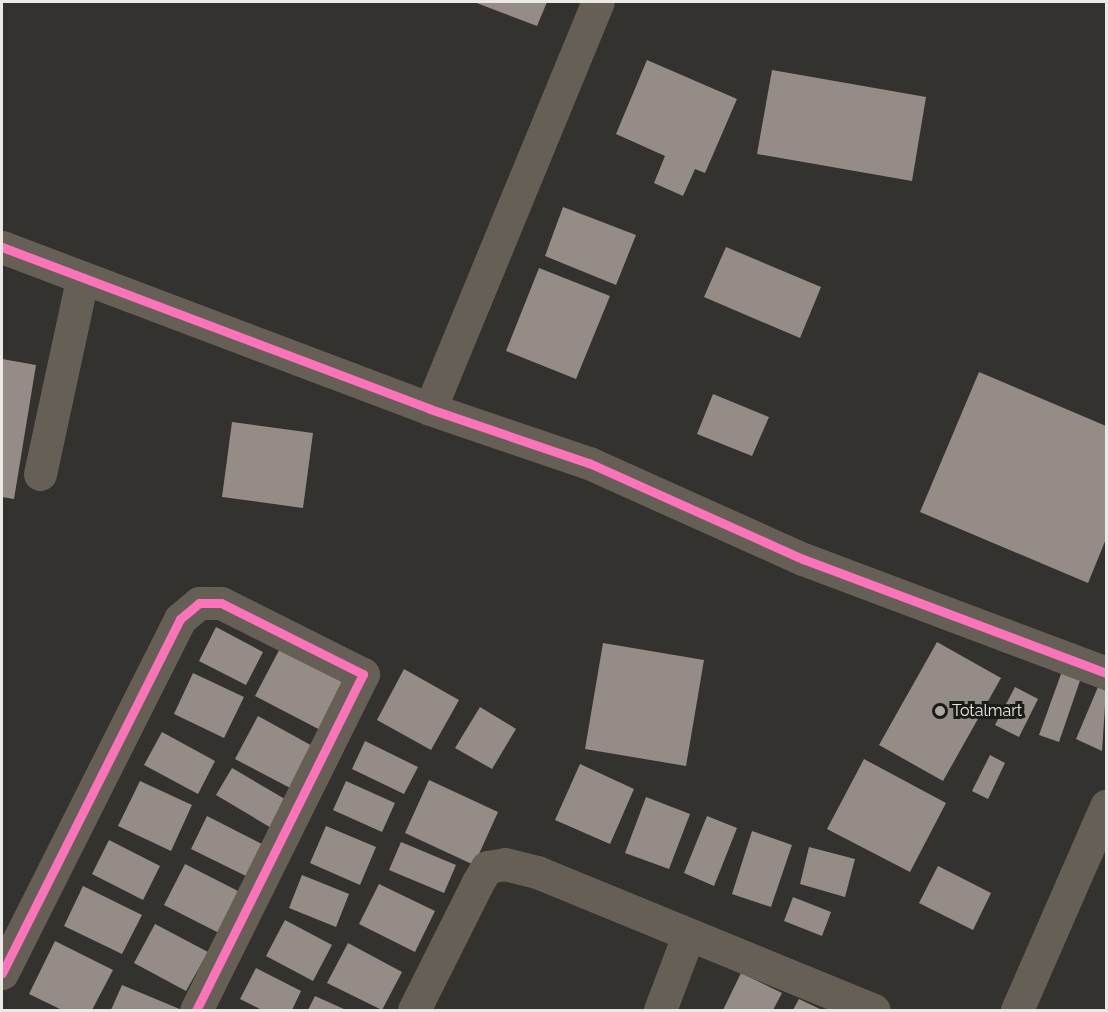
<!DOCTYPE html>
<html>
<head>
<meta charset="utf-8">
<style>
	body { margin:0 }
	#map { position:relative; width:1108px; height:1012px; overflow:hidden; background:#33322e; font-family:Raleway,sans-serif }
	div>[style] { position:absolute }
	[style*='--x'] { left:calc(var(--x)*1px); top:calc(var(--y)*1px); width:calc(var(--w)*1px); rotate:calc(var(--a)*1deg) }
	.building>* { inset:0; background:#968c87 }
	.minor>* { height:33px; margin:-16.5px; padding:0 16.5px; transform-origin:16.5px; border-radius:16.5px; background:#665f56 }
	.cycleway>* { height:9px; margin:-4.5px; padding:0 4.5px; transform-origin:4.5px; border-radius:4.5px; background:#fb73b8 }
	.dots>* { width:16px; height:16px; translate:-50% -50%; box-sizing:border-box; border:3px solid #1b1b18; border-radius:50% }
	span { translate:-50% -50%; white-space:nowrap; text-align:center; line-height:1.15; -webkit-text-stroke:6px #1b1b18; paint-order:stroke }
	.poi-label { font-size:16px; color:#eae9e5 }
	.left { translate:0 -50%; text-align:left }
	.frame { position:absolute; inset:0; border:3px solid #eae9e5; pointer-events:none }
</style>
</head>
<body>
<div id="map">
	<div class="building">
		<div style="clip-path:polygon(474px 2px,547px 2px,537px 26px)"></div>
		<div style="clip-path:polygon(647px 60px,737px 99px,705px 173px,695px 169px,683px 196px,654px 183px,665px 156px,616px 134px)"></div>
		<div style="clip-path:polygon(772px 70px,926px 97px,912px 181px,757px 154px)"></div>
		<div style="clip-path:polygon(563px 207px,636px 235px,616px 285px,545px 256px)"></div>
		<div style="clip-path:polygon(726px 247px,821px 287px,800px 338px,704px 297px)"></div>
		<div style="clip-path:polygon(539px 268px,610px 296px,576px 379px,506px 351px)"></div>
		<div style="clip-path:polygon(2px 359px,36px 365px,14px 499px,2px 497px)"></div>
		<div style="clip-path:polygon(979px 372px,1106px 426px,1106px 539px,1088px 583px,920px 512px)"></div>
		<div style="clip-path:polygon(713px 394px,769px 417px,752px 456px,697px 434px)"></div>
		<div style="clip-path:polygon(232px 422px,313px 433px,303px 508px,222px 497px)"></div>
		<div style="clip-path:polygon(216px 627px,263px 652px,246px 685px,199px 661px)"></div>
		<div style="clip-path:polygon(286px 637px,359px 675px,328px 734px,255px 696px)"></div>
		<div style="clip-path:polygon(937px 642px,1001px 678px,943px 781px,879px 745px)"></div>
		<div style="clip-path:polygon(603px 643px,704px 660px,686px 766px,585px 749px)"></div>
		<div style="clip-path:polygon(1065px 663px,1084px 669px,1059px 742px,1039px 735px)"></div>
		<div style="clip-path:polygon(404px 669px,459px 700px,431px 750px,377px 720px)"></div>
		<div style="clip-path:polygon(193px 673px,244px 697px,224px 738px,174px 714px)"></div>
		<div style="clip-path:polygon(1015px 687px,1038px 699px,1019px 737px,995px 725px)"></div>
		<div style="clip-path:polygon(1098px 687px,1106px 691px,1102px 751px,1076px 739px)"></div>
		<div style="clip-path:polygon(480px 707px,516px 729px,492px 769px,455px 748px)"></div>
		<div style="clip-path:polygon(258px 716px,316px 748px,294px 790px,235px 759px)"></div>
		<div style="clip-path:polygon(162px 732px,215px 761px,198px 794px,144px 765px)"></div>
		<div style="clip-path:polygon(365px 741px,418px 767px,404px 794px,352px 769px)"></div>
		<div style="clip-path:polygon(990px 755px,1005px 763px,988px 799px,972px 791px)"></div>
		<div style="clip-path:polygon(864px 759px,946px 803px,910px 872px,827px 829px)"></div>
		<div style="clip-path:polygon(580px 764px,634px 789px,610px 844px,555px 820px)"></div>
		<div style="clip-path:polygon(232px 768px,290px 802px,273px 829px,216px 795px)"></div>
		<div style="clip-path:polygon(429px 780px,498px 812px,474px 865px,405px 833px)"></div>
		<div style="clip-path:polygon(140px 781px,192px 805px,171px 851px,118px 826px)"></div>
		<div style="clip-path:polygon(346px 781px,395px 803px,382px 832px,333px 810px)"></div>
		<div style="clip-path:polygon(646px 797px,690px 814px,669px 869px,625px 853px)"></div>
		<div style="clip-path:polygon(207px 816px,262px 844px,246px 876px,191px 849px)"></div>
		<div style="clip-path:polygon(707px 816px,737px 828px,714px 886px,684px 873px)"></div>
		<div style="clip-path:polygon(326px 826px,376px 847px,360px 885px,310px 863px)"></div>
		<div style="clip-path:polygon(752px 831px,792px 845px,771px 907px,732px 894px)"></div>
		<div style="clip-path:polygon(109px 840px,160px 866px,143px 900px,92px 874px)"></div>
		<div style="clip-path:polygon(401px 842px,456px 865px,444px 893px,389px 870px)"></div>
		<div style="clip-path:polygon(809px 847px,855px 859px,845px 897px,800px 884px)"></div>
		<div style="clip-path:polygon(185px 864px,240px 892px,219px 933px,164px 905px)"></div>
		<div style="clip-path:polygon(938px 866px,991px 893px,973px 930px,919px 903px)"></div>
		<div style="clip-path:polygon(302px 875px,349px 894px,336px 927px,289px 908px)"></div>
		<div style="clip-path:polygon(379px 884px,435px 911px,415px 952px,359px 924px)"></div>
		<div style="clip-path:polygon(83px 886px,142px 915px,122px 954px,64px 926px)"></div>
		<div style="clip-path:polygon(793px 897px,831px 912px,822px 936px,784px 921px)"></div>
		<div style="clip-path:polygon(285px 920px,332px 945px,313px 981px,266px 956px)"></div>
		<div style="clip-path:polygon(155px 924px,208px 952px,186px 991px,134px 963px)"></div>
		<div style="clip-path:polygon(55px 941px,113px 970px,92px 1010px,62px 1010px,29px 994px)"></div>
		<div style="clip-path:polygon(348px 943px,402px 972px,382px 1010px,327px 983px)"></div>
		<div style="clip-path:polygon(256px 968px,301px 991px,292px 1010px,262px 1010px,240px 999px)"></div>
		<div style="clip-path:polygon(741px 973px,782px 993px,773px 1010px,723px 1010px)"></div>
		<div style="clip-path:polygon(122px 985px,182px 1010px,111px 1010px)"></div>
		<div style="clip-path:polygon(315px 996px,346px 1010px,308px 1010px)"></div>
		<div style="clip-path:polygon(799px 999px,822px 1010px,793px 1010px)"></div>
	</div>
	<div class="minor">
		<div style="--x:2;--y:247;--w:458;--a:20.7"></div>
		<div style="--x:430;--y:409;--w:168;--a:18.8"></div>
		<div style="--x:589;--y:463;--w:235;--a:24.2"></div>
		<div style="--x:803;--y:559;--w:324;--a:20.6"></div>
		<div style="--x:430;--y:409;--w:440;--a:-67.6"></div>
		<div style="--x:40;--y:474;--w:198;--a:-77.8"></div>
		<div style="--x:2;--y:973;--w:396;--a:-63.3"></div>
		<div style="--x:180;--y:619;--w:25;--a:-40"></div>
		<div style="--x:199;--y:603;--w:22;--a:0"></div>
		<div style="--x:221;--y:603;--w:159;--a:26.6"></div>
		<div style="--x:363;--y:674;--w:375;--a:116.4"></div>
		<div style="--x:414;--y:1010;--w:143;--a:-63.4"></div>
		<div style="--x:478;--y:882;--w:17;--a:-59"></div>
		<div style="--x:487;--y:867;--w:18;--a:-9"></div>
		<div style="--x:505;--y:864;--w:33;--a:14"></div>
		<div style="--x:537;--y:872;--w:364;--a:22.3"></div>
		<div style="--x:660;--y:1010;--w:79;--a:-69.3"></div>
		<div style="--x:1017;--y:1010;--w:223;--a:-66.4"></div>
	</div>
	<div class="cycleway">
		<div style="--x:2;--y:247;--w:458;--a:20.7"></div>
		<div style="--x:430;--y:409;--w:168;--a:18.8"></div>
		<div style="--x:589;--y:463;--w:235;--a:24.2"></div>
		<div style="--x:803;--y:559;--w:324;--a:20.6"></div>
		<div style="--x:2;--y:973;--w:396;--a:-63.3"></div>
		<div style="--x:180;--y:619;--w:25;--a:-40"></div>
		<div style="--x:199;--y:603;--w:22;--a:0"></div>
		<div style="--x:221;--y:603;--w:159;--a:26.6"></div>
		<div style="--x:363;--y:674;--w:375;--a:116.4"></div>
	</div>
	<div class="dots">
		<div style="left:940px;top:711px;background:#aaa9a5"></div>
	</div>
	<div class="poi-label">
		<span class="left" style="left:952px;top:711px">Totalmart</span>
	</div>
	<div class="frame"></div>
</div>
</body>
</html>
